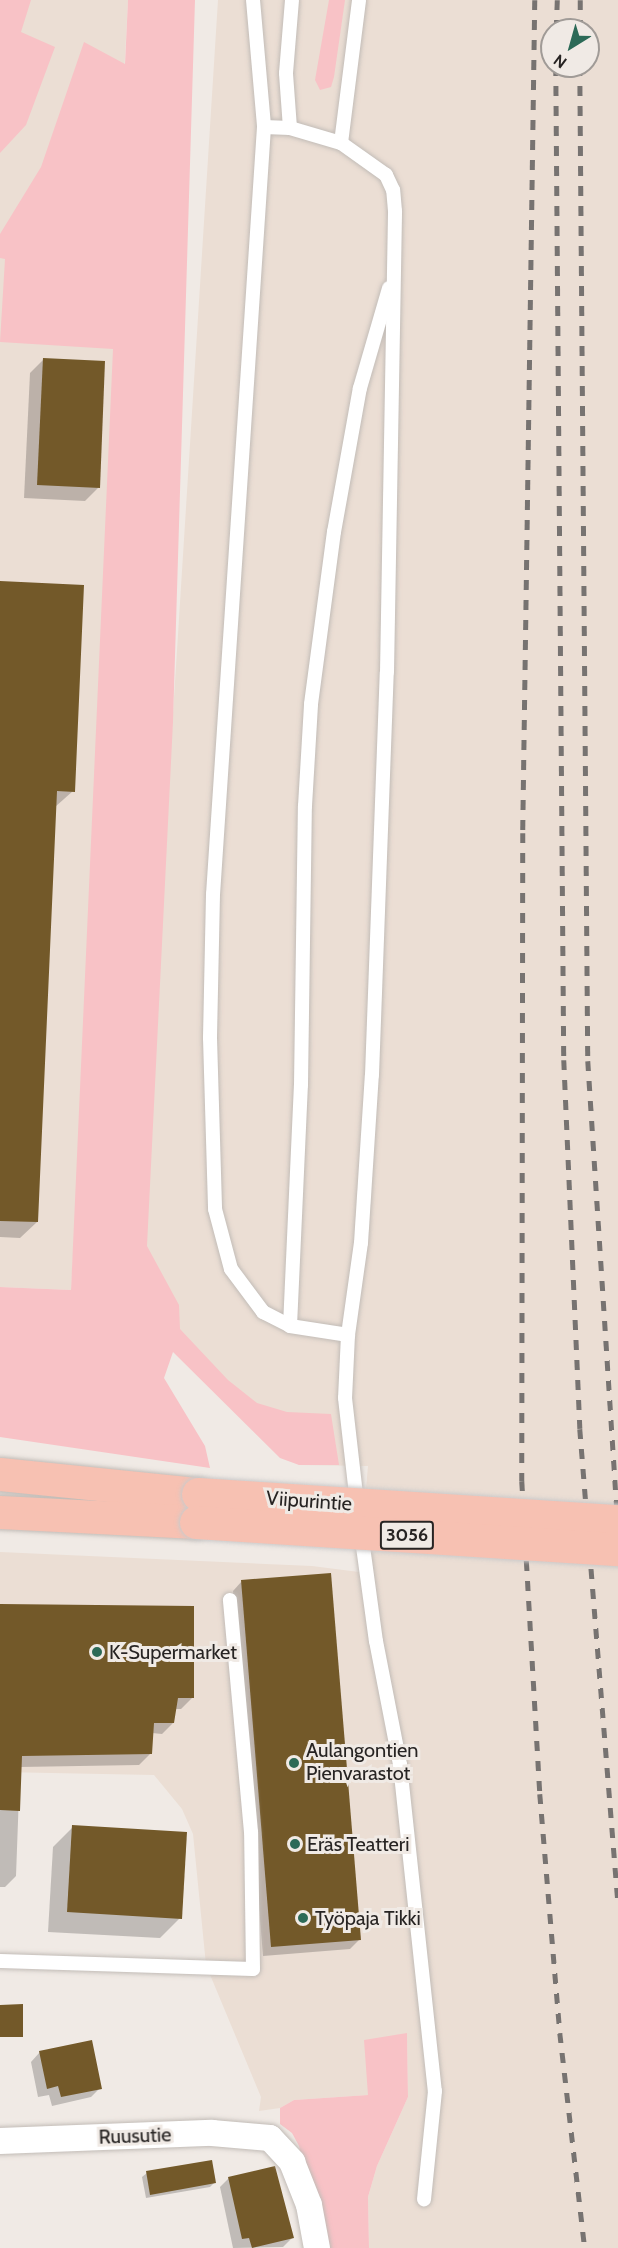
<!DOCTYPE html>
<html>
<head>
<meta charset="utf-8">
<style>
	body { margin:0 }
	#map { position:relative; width:618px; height:2248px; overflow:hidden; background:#f0eae5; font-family:Cabin,sans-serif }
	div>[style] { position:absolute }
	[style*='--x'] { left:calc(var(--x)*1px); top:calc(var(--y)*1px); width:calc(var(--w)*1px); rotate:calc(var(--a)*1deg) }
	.built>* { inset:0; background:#ebded4 }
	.green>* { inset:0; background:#f8c2c6 }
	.shadow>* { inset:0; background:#0003 }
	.building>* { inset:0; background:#735929 }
	.roads { filter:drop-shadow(0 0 2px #c2bcb7) drop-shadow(0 0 2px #c2bcb7) }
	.service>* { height:14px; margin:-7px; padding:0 7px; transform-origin:7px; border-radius:7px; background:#fff }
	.minor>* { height:26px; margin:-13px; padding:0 13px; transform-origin:13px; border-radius:13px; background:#fff }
	.primary>* { height:33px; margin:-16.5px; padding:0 16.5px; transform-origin:16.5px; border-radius:16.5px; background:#f7c1b2 }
	.rail>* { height:4.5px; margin-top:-2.25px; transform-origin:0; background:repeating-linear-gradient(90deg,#777371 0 10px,transparent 0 20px) }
	.bridges { filter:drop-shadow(0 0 2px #cbcaca) drop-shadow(0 0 2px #cbcaca) }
	.primary-bridge>* { height:33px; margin:-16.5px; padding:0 16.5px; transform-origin:16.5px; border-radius:16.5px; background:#f7c1b2 }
	.dots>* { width:16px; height:16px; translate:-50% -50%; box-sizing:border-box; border:3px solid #f0eae5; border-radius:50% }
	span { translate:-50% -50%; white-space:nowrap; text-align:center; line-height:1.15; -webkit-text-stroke:6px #f0eae5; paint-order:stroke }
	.shield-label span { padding:2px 4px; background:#f0eae5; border:2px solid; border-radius:4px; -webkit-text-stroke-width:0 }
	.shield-label { font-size:18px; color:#272423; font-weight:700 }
	.street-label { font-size:20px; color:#272423 }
	.poi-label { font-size:20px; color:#272423 }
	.left { translate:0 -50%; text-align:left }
	.north { position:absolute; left:540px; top:18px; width:60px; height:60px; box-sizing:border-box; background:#f0eae5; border:2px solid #a09b97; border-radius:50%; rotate:217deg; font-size:16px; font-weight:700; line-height:24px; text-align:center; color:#272423 }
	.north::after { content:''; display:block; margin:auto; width:21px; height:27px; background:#2c6a57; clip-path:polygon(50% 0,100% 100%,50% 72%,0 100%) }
</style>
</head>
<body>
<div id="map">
	<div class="built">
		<div style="clip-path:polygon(evenodd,0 0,128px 0,120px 153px,79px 346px,113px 348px,140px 1237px,218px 0,618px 0,618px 2248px,369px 2248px,368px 2197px,377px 2166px,408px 2097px,407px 2033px,368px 2095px,294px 2100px,280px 2108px,259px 2111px,261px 2097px,206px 1965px,193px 1834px,182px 1809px,154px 1775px,0 1772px,0 1552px,312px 1566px,359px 1572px,368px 1466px,299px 1465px,74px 1238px,71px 1290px,0 1287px,0 0,552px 30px,588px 30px,588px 66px,552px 66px,552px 30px)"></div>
	</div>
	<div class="green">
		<div style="clip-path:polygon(0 0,31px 0,21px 32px,55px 47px,26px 125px,0 153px)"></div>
		<div style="clip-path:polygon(128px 0,195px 0,173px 722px,147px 1246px,179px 1305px,180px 1329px,228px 1380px,257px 1403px,287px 1412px,331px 1414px,339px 1465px,299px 1465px,280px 1458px,173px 1352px,164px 1378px,205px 1446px,210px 1468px,0 1437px,0 1287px,71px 1290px,113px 349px,0 342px,5px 259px,0 258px,0 234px,41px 167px,84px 42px,125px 64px)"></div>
		<div style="clip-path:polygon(329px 0,345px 0,334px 77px,331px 87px,320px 90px,315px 80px)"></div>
		<div style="clip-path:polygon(407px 2033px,408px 2097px,377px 2166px,368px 2197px,369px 2248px,323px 2248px,299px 2146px,292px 2133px,280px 2124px,280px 2108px,294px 2100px,368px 2095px,364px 2040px)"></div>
	</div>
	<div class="shadow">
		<div style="clip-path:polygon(44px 359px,98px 488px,85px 501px,24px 498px,30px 373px)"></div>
		<div style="clip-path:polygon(0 583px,73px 791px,55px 807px,37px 1222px,20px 1238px,0 1237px)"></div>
		<div style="clip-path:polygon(242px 1581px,360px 1939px,350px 1949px,263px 1956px,233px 1591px)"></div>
		<div style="clip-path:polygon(0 1606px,192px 1698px,181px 1709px,175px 1709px,173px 1723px,162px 1734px,152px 1733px,150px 1754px,139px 1765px,20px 1767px,16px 1876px,5px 1887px,0 1887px)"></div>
		<div style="clip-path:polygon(73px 1827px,180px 1918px,160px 1938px,48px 1932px,53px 1847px)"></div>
		<div style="clip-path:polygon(40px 2052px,100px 2088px,91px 2097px,52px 2106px,49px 2095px,38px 2097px,31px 2062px)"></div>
		<div style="clip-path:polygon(147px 2173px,214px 2183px,210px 2187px,146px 2198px,142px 2177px)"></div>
		<div style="clip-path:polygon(229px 2178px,292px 2238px,283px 2247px,233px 2248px,220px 2187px)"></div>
	</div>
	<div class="building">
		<div style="clip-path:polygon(43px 358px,105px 361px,100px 488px,37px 485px)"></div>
		<div style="clip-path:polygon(0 581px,84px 585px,75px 792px,57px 791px,38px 1222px,0 1221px)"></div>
		<div style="clip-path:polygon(331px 1573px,361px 1940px,271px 1947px,241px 1580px)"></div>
		<div style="clip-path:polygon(0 1604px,194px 1606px,194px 1698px,178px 1698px,174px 1723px,154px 1723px,152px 1754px,22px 1756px,20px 1811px,0 1810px)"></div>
		<div style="clip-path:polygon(72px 1825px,187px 1832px,182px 1919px,67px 1912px)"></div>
		<div style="clip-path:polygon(23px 2004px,23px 2037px,0 2037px,0 2005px)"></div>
		<div style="clip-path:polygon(92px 2040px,102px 2089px,61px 2097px,58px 2086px,47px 2089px,39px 2051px)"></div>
		<div style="clip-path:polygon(212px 2160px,216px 2183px,150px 2195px,146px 2171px)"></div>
		<div style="clip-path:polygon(275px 2166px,294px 2238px,252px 2248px,249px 2238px,242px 2239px,228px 2177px)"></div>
	</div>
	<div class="roads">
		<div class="service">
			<div style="--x:253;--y:0;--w:127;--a:85"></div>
			<div style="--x:264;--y:127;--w:769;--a:93.8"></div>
			<div style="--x:213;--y:894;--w:144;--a:91.2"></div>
			<div style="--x:210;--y:1038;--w:171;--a:88.3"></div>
			<div style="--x:215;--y:1209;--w:62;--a:75.1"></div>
			<div style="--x:231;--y:1269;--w:54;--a:53.3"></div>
			<div style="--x:263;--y:1312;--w:30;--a:27"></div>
			<div style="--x:290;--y:1326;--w:59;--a:8.8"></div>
			<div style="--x:348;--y:1335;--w:63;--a:92.7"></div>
			<div style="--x:345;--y:1398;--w:107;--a:83.5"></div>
			<div style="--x:264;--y:127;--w:26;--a:2"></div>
			<div style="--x:290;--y:128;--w:53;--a:16.4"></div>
			<div style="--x:290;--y:128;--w:55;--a:-94.2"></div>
			<div style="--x:286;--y:73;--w:73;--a:-85.3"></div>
			<div style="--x:290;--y:1326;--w:241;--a:-87.4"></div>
			<div style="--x:301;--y:1085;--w:279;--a:-89.2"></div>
			<div style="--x:305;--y:806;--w:102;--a:-86.6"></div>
			<div style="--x:311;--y:704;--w:174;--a:-82.4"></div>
			<div style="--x:334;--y:532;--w:146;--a:-79.8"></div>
			<div style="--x:360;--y:388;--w:104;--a:-73.8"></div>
			<div style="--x:348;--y:1335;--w:93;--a:-82"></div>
			<div style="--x:361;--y:1243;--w:168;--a:-86.3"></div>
			<div style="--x:372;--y:1075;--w:403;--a:-87.9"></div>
			<div style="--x:387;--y:672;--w:461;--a:-89"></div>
			<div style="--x:395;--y:211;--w:21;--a:-95"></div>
			<div style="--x:393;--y:190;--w:17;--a:-115"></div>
			<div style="--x:386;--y:175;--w:55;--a:-144.6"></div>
			<div style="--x:341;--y:143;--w:144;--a:-82.8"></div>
			<div style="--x:361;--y:1532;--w:110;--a:82.2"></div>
			<div style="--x:376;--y:1641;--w:126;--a:79"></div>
			<div style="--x:400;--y:1765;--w:328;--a:83.9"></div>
			<div style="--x:435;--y:2091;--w:109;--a:95.8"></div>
			<div style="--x:0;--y:1961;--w:253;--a:1.8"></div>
			<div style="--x:253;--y:1969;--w:137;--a:-90.8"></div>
			<div style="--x:251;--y:1832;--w:233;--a:-95.2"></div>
		</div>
		<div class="minor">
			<div style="--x:0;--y:2141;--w:212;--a:-2.2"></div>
			<div style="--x:212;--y:2133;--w:58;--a:4.9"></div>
			<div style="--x:270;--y:2138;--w:33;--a:47"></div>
			<div style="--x:292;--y:2162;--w:46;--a:68.4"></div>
			<div style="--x:309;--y:2205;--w:44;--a:79.5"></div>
		</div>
		<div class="primary">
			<div style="--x:0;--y:1474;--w:199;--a:5.8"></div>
			<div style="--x:0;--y:1512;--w:196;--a:2.9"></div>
		</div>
	</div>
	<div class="rail">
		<div style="--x:535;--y:0;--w:833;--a:90.83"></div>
		<div style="--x:523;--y:833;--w:648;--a:90.09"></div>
		<div style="--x:522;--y:1481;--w:314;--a:86.7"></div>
		<div style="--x:540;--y:1794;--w:240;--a:85.2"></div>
		<div style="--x:560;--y:2033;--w:216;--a:83.4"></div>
		<div style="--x:556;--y:30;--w:30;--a:-88"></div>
		<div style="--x:580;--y:30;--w:30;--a:-90"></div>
		<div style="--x:556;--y:66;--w:994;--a:89.54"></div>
		<div style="--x:564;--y:1060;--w:369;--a:87.5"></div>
		<div style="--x:580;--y:1429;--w:475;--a:85.4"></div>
		<div style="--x:580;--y:66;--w:995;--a:89.54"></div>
		<div style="--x:588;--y:1061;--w:470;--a:86.3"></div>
	</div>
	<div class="bridges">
		<div class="primary-bridge">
			<div style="--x:198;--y:1494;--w:421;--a:3.7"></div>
			<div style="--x:196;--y:1522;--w:423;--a:3.7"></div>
		</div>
	</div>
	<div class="dots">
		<div style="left:97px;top:1652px;background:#2c6a57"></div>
		<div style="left:294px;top:1763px;background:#2c6a57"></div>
		<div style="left:295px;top:1844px;background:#2c6a57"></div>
		<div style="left:303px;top:1918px;background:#2c6a57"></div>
	</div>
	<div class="shield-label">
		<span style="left:407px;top:1535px">3056</span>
	</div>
	<div class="street-label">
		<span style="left:309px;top:1501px;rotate:4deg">Viipurintie</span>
		<span style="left:135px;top:2136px;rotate:-2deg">Ruusutie</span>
	</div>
	<div class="poi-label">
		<span class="left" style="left:109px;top:1652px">K-Supermarket</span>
		<span class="left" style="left:306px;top:1762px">Aulangontien<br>Pienvarastot</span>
		<span class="left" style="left:307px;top:1844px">Eräs Teatteri</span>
		<span class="left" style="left:315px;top:1918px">Työpaja Tikki</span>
	</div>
	<div class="north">N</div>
</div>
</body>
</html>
